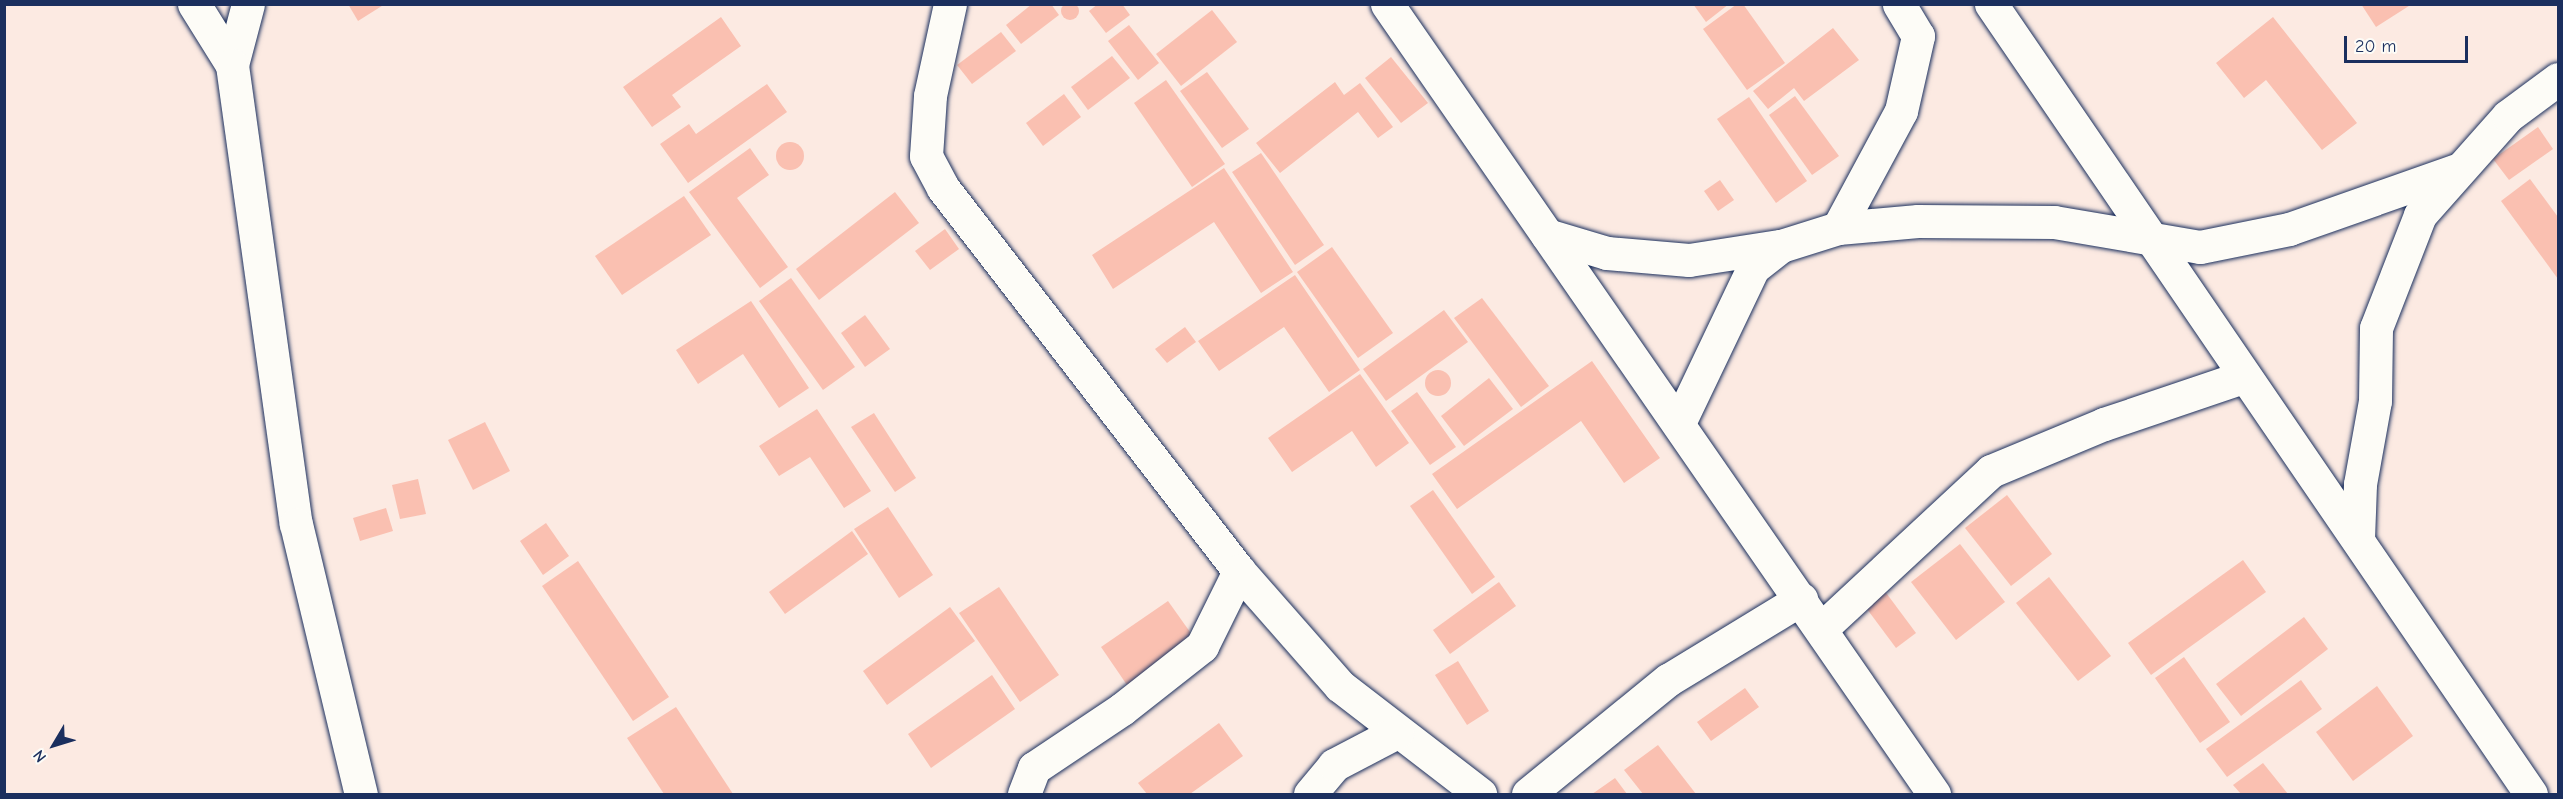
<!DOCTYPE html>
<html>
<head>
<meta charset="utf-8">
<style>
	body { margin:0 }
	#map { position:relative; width:2563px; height:799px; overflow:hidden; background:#fceae2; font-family:"Comic Neue",sans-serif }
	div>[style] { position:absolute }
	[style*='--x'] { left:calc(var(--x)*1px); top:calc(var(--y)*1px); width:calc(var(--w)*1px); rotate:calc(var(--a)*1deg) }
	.building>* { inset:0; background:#fac0b1 }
	.round { border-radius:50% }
	.roads { filter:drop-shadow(0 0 2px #1b2f5e) drop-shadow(0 0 2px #1b2f5e) }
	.street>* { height:33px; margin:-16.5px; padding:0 16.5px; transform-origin:16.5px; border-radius:16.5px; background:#fdfcf7 }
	span { translate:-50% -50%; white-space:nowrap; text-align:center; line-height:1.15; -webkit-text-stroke:4.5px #fdfcf7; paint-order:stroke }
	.frame { position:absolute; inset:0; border:6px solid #1b2f5e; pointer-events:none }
	.north { position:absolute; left:24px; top:715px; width:60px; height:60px; -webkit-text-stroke:4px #fdfcf7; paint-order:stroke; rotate:232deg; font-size:16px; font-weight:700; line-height:24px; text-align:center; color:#1b2f5e }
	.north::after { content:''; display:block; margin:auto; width:21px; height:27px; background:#1b2f5e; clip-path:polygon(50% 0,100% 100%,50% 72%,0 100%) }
	.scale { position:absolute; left:2344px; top:36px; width:124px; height:27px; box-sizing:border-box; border:3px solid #1b2f5e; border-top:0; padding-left:8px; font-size:18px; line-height:21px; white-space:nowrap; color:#1b2f5e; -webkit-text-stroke:4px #fdfcf7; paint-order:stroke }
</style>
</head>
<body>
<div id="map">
	<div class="building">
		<div class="round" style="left:1061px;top:2px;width:18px;height:18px"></div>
		<div style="clip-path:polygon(348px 4px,385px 4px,358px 21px)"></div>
		<div style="clip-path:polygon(1032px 4px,1051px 4px,1059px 15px,1021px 44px,1006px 25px)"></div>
		<div style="clip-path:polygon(1098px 4px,1122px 4px,1130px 15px,1106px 33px,1089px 11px)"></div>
		<div style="clip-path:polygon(1693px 4px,1729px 4px,1706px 22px)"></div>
		<div style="clip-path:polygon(1737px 4px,1743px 4px,1785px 63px,1747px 90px,1703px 29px)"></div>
		<div style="clip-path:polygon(2361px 4px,2412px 4px,2376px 27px)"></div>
		<div style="clip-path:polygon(1212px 10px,1237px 42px,1181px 86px,1156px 54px)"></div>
		<div style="clip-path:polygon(721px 17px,741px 46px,672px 95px,681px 107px,652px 127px,623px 87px)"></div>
		<div style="clip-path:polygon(2273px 17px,2357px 123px,2322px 150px,2266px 80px,2244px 98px,2216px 63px)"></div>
		<div style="clip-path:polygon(1129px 25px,1159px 63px,1138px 80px,1108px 41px)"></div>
		<div style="clip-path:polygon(1833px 28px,1859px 60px,1804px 101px,1794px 88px,1768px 109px,1753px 91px)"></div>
		<div style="clip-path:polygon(1001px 32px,1016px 51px,972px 84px,957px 65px)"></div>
		<div style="clip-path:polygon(1112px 56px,1130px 78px,1088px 110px,1071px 87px)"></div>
		<div style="clip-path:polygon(1391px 57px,1428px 103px,1401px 123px,1365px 78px)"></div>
		<div style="clip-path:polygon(1207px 72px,1249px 129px,1222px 148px,1180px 91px)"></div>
		<div style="clip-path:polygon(1166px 80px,1225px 164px,1192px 187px,1134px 103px)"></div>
		<div style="clip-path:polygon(1335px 82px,1344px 95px,1360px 83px,1393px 127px,1378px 138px,1358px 112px,1280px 173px,1256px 143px)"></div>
		<div style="clip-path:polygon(767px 84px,787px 112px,688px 183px,660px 144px,689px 124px,696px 134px)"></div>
		<div style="clip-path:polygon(1064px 94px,1081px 117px,1043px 146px,1026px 123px)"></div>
		<div style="clip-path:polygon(1795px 96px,1839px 156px,1812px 175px,1769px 115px)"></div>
		<div style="clip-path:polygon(1749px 97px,1807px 181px,1776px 203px,1717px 119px)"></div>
		<div style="clip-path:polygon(2538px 127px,2553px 149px,2509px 180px,2493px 159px)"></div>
		<div class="round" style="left:776px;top:142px;width:28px;height:28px"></div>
		<div style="clip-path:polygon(750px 148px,769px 175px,737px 198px,788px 267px,760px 288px,689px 192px)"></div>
		<div style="clip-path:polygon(1261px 153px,1324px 245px,1295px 265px,1232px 172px)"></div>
		<div style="clip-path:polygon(1224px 168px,1293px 272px,1261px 293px,1214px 222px,1113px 289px,1092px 255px)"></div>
		<div style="clip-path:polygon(2530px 179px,2558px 217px,2558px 279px,2501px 201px)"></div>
		<div style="clip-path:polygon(1720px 180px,1734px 200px,1718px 211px,1704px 191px)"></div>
		<div style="clip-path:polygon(895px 192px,919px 223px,819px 300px,796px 269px)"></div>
		<div style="clip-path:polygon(684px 196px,711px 235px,622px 295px,595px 256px)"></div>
		<div style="clip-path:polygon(945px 229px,959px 249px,930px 270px,915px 251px)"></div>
		<div style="clip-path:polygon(1332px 247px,1393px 333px,1358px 358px,1297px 272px)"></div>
		<div style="clip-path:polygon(1295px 275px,1360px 370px,1329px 392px,1284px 327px,1219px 371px,1198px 341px)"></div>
		<div style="clip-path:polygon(791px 278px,855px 367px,823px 390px,759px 301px)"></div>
		<div style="clip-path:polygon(1482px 298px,1549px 386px,1521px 407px,1454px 318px)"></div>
		<div style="clip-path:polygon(751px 301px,809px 388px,779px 408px,743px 354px,698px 384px,676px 350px)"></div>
		<div style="clip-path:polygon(1444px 310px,1468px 342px,1386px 401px,1363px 369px)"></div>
		<div style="clip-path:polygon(865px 315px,890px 349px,865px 367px,841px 333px)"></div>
		<div style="clip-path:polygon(1185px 327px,1196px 342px,1167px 363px,1155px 349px)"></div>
		<div style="clip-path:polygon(1592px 361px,1660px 458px,1624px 483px,1581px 421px,1457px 509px,1432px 474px)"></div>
		<div class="round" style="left:1425px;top:370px;width:26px;height:26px"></div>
		<div style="clip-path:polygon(1360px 374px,1409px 443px,1376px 467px,1352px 431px,1292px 472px,1268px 438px)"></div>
		<div style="clip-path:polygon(1489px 378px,1513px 409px,1464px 446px,1441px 416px)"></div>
		<div style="clip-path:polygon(1417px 392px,1456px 447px,1430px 465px,1391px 411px)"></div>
		<div style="clip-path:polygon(817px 409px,871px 491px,844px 508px,810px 457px,779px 476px,759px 446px)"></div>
		<div style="clip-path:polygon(874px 413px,916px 478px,895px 492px,851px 427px)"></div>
		<div style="clip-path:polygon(485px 422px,510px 471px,473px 490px,448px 440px)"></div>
		<div style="clip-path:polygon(418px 479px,426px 514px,400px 519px,392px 485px)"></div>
		<div style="clip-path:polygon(1433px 490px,1495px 577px,1472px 594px,1410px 506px)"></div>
		<div style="clip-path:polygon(2007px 495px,2052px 554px,2011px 586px,1965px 528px)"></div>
		<div style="clip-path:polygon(888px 507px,933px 575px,899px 598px,854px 529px)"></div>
		<div style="clip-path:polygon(386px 508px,393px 531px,360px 541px,353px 518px)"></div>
		<div style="clip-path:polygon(546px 523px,569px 556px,543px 575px,520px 541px)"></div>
		<div style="clip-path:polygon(852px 531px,868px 554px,785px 614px,769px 592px)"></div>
		<div style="clip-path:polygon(1960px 544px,2005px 602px,1956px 640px,1911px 582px)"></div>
		<div style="clip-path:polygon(2243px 560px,2266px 592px,2151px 675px,2128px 643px)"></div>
		<div style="clip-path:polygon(578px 561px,669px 697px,633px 721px,542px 586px)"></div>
		<div style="clip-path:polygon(2049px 577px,2111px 656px,2078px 681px,2016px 603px)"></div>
		<div style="clip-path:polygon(1499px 582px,1516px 606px,1450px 654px,1433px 630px)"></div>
		<div style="clip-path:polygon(999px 587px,1059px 675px,1020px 702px,959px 613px)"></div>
		<div style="clip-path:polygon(1884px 590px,1916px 633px,1896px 648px,1864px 605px)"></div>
		<div style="clip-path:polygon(1168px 601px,1195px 639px,1127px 685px,1101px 647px)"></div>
		<div style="clip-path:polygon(950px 607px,975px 641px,887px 705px,863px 671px)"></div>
		<div style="clip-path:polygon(2304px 617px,2328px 649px,2241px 716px,2216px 684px)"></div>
		<div style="clip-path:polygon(2184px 657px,2230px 722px,2200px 743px,2155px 678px)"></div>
		<div style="clip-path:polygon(1458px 661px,1489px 711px,1467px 725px,1435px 675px)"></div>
		<div style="clip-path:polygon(992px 675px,1015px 709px,931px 768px,908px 734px)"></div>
		<div style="clip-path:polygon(2301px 680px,2322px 709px,2227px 777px,2206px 749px)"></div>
		<div style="clip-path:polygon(2377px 686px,2413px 736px,2353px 781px,2316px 732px)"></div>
		<div style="clip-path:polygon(1745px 688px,1759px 707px,1711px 741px,1697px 722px)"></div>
		<div style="clip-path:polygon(676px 707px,733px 794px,664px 794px,627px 738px)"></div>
		<div style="clip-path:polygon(1219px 723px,1243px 756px,1190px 794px,1147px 794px,1138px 783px)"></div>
		<div style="clip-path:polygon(1658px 745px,1696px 794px,1643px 794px,1624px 770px)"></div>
		<div style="clip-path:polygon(2263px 763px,2288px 794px,2241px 794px,2233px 785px)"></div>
		<div style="clip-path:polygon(1615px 778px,1627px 794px,1592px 794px,1595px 792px)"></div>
	</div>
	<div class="roads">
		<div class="street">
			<div style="--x:194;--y:4;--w:72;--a:58.1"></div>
			<div style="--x:248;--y:4;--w:63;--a:104.7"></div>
			<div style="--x:232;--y:65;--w:463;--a:82.1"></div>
			<div style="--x:296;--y:524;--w:278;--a:76.5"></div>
			<div style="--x:950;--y:4;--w:94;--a:102.3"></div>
			<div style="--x:930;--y:96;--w:60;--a:93.8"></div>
			<div style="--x:926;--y:156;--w:36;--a:62"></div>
			<div style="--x:943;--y:188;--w:484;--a:52.3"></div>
			<div style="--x:1239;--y:571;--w:153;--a:48.7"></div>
			<div style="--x:1340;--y:686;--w:177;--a:37.6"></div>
			<div style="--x:1387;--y:4;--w:961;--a:55.3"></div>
			<div style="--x:1991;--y:4;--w:957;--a:55.65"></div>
			<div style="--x:1838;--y:228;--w:133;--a:-61.7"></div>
			<div style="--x:1901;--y:111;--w:77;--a:-77.2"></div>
			<div style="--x:1918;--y:36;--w:37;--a:-121"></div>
			<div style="--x:1547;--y:235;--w:63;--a:16.7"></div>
			<div style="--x:1607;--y:253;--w:82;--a:4.9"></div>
			<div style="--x:1689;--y:260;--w:91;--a:-8.8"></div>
			<div style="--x:1680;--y:421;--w:170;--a:-64.5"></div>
			<div style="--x:1753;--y:268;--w:36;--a:-38"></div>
			<div style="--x:1781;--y:246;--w:60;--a:-17.5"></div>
			<div style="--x:1838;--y:228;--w:80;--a:-5"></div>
			<div style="--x:1918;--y:221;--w:136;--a:0.4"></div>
			<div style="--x:2054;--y:222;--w:148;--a:9.7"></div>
			<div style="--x:2200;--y:247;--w:91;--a:-11.4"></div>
			<div style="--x:2289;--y:229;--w:180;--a:-19.4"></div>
			<div style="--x:2358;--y:539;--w:55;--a:-87.9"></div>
			<div style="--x:2360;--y:484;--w:84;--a:-79.8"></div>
			<div style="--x:2375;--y:401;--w:73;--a:-89.2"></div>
			<div style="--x:2376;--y:328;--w:121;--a:-68.7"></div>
			<div style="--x:2420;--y:215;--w:132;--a:-48.4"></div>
			<div style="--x:2508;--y:116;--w:62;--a:-36.5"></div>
			<div style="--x:1821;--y:629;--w:232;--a:-42.9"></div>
			<div style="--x:1991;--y:471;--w:122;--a:-22.6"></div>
			<div style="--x:2104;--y:424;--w:147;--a:-18.7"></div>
			<div style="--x:1024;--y:794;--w:28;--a:-69"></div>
			<div style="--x:1034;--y:768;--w:106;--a:-33.8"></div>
			<div style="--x:1122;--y:709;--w:102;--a:-38.2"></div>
			<div style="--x:1202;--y:646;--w:84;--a:-63.7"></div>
			<div style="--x:1310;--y:794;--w:38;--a:-50"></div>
			<div style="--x:1334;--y:765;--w:71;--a:-27.6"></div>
			<div style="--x:1528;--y:794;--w:181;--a:-39.2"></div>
			<div style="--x:1668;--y:680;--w:156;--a:-31.3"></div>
		</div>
	</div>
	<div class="frame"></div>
	<div class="north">N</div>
	<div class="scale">20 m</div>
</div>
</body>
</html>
